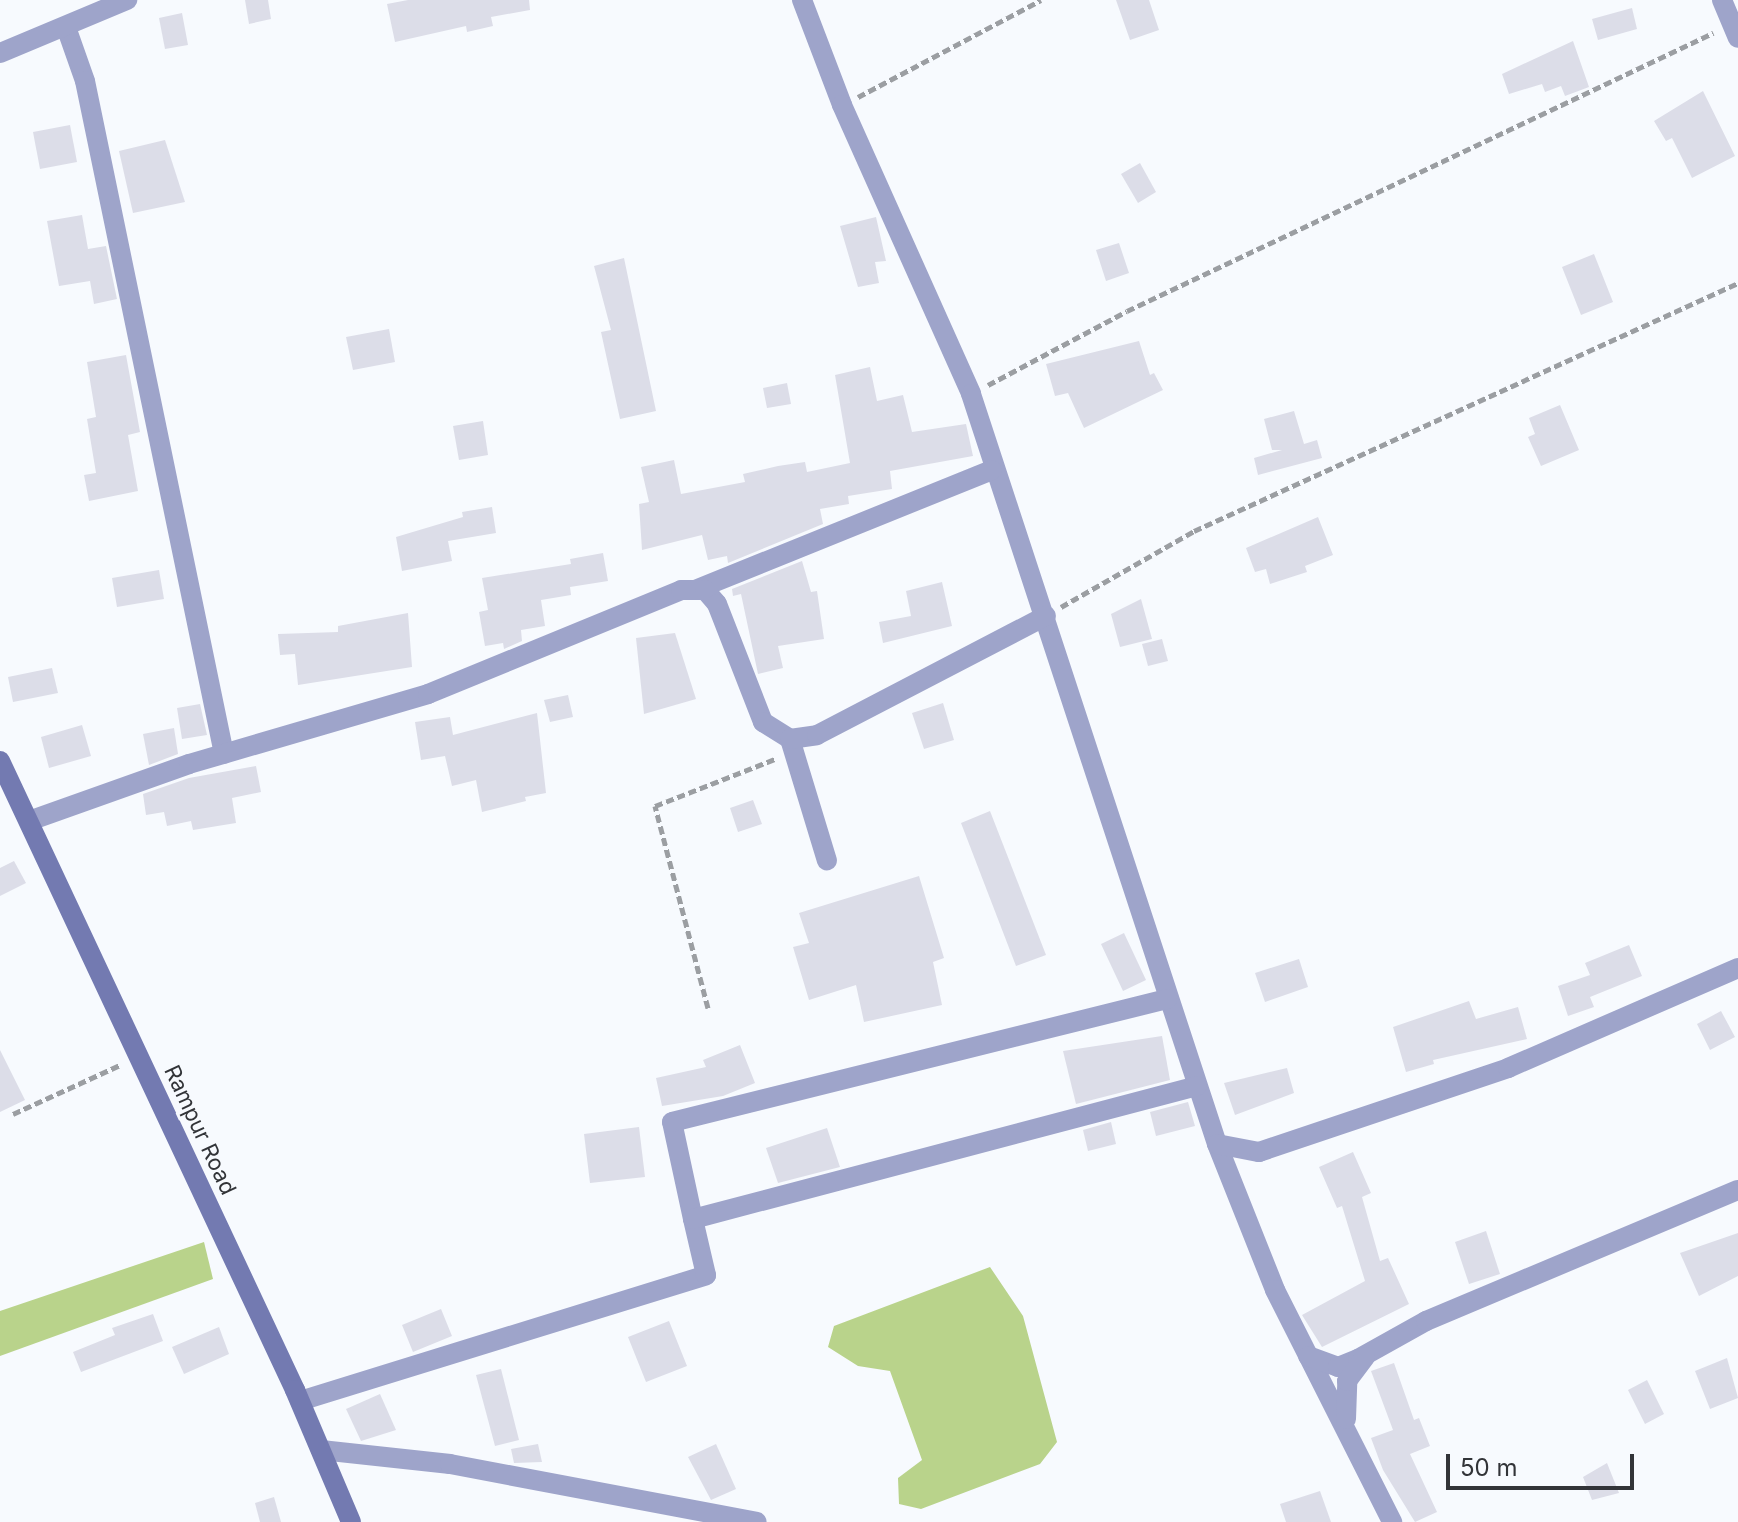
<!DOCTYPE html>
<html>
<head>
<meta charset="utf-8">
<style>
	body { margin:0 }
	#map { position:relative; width:1738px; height:1522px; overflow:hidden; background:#f7fafe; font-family:Inter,sans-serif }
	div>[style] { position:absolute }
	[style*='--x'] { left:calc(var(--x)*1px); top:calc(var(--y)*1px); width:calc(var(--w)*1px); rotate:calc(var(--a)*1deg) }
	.green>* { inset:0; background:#b9d38b }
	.building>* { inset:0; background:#dcdde8 }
	.path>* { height:5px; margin-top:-2.5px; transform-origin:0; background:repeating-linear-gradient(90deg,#9b9ea2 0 8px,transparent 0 12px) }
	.street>* { height:20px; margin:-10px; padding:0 10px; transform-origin:10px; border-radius:10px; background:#9ea4ca }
	.secondary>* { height:20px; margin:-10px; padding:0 10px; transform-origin:10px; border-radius:10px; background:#737ab1 }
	span { translate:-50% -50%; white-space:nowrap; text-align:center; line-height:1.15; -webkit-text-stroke:6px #f7fafe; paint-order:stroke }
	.street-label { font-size:22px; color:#323438 }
	.scale { position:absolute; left:1446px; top:1454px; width:188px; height:36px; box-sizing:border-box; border:4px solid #323438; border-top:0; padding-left:10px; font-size:24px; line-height:28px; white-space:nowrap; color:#323438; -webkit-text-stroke:6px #f7fafe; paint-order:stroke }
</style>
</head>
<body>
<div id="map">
	<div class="green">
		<div style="clip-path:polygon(204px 1242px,213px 1279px,0 1356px,0 1311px)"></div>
		<div style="clip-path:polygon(990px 1267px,1023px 1316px,1057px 1442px,1040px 1464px,921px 1509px,899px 1504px,898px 1478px,922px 1460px,890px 1371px,858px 1366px,828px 1347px,834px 1326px)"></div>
	</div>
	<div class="building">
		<div style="clip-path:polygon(245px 0,268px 0,271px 19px,249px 24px)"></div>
		<div style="clip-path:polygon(408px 0,529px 0,530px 10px,491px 17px,493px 26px,467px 32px,466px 26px,395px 42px,387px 4px)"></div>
		<div style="clip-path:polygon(1116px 0,1149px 0,1159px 30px,1130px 40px)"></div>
		<div style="clip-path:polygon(1632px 8px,1637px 29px,1598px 40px,1592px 19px)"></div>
		<div style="clip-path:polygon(182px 13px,188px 45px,165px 49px,159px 18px)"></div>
		<div style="clip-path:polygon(1573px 41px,1589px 87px,1565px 96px,1561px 86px,1545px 92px,1542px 84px,1509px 94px,1502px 74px)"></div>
		<div style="clip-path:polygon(1703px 91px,1735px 156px,1692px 178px,1672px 138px,1666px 141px,1654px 121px)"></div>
		<div style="clip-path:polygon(70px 125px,77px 162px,40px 169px,33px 132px)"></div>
		<div style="clip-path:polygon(165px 140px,185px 202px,133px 213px,119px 151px)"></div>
		<div style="clip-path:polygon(1140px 163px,1156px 192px,1138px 203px,1121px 174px)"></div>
		<div style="clip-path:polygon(82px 215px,88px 249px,106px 246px,117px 299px,94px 304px,90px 281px,59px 286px,47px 221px)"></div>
		<div style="clip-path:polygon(876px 217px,886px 261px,875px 262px,879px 283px,858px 287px,840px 226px)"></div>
		<div style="clip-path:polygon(1119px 243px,1129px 273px,1106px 281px,1096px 250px)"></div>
		<div style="clip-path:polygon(1594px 254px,1613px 302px,1581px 315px,1562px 267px)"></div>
		<div style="clip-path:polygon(624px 258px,656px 411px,620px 419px,601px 332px,611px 330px,594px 266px)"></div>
		<div style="clip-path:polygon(389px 329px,395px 362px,353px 370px,346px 337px)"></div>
		<div style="clip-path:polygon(1139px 341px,1150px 375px,1154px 373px,1163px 390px,1084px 428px,1068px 393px,1055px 396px,1046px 364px)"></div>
		<div style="clip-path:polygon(126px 355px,140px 432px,128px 435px,138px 491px,89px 501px,84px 475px,96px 473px,87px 419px,96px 417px,87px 362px)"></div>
		<div style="clip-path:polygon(870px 367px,877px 401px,903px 395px,912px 432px,966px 424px,973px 456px,890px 471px,892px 489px,848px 496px,849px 504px,820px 509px,823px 524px,728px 563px,727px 556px,708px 560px,702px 535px,642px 550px,639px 504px,649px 502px,641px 467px,674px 460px,681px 494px,745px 482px,743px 474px,778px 466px,805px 462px,807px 472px,850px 463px,835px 375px)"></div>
		<div style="clip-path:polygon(787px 383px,791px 404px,767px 408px,763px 388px)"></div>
		<div style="clip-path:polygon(1560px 405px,1579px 450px,1541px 466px,1528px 437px,1535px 434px,1529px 418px)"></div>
		<div style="clip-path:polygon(1294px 411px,1304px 444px,1317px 440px,1322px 458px,1258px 475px,1254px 458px,1282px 450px,1272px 450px,1264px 419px)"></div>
		<div style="clip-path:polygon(483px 421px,488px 455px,459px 460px,453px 426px)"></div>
		<div style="clip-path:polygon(492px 507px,496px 533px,448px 541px,452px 561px,402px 571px,396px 537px,463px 517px,462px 512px)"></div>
		<div style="clip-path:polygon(1318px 517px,1333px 555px,1305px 566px,1307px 572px,1270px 584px,1266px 569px,1255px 572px,1246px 548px)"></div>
		<div style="clip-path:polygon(603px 553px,608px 581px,570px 587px,571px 595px,541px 600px,545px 626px,521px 630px,522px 641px,504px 649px,503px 643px,485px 646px,479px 612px,488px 610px,482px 578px,571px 564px,570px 559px)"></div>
		<div style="clip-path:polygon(802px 561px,811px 592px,817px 591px,824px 639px,778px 646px,783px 668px,758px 674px,741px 594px,733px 596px,732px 589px)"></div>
		<div style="clip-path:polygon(159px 570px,164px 599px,117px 607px,112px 578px)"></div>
		<div style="clip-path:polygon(942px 582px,952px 626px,883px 643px,879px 622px,911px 616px,906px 591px)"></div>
		<div style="clip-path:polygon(1141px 599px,1152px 639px,1120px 647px,1111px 614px)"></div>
		<div style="clip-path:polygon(408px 613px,412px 667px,298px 685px,295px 654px,280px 655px,278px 634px,338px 632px,338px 626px)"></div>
		<div style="clip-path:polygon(675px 633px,696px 699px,644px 714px,636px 638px)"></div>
		<div style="clip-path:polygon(1162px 639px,1168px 661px,1148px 666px,1142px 644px)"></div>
		<div style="clip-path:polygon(52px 668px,58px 693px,13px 702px,8px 677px)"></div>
		<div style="clip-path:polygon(568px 695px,573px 717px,550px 722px,544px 700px)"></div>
		<div style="clip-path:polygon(943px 703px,954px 740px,924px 749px,912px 713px)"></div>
		<div style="clip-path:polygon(200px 704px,207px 735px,182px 739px,177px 708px)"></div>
		<div style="clip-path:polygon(537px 713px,546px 793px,525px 797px,526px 801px,482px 812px,476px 780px,452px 786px,445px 756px,421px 760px,415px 722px,450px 717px,453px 735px)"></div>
		<div style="clip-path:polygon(82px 725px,91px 756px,49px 768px,41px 737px)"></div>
		<div style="clip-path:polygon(174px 728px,178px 754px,149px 765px,143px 734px)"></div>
		<div style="clip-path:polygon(256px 766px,261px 792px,232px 798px,236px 823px,193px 830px,191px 821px,167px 826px,164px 812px,146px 815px,143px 794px,189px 778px)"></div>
		<div style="clip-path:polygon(753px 800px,762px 824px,738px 832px,730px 808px)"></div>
		<div style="clip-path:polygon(990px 811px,1046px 955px,1016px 966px,961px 823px)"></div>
		<div style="clip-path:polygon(14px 861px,26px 883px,0 896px,0 868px)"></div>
		<div style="clip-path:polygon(919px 876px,944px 958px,933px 962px,942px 1005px,864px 1022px,856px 985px,809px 1000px,793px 947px,809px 943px,799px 913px)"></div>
		<div style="clip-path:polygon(1124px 933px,1146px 980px,1123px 991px,1101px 944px)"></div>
		<div style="clip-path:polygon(1629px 945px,1642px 976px,1590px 997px,1594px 1007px,1568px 1016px,1558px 986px,1590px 975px,1585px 963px)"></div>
		<div style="clip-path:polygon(1299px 959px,1308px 987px,1265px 1002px,1255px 973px)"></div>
		<div style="clip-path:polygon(1469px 1001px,1476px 1019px,1518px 1007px,1527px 1039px,1433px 1060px,1434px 1064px,1406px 1072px,1393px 1027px)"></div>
		<div style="clip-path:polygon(1721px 1011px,1735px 1037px,1710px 1050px,1697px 1024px)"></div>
		<div style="clip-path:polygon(1162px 1036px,1170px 1080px,1076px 1104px,1063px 1051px)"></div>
		<div style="clip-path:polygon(740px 1045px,755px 1083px,723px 1096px,662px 1106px,656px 1078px,706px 1067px,703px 1060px)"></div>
		<div style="clip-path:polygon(0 1050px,25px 1100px,0 1112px)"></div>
		<div style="clip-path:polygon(1287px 1068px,1294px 1093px,1235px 1115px,1224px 1083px)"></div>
		<div style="clip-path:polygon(1188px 1102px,1195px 1126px,1156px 1136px,1150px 1112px)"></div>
		<div style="clip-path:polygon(1111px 1122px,1116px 1144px,1088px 1151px,1083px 1130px)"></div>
		<div style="clip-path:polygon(639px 1127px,645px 1177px,590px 1183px,584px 1134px)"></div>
		<div style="clip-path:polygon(827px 1128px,840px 1167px,778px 1183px,766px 1148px)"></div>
		<div style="clip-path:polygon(1353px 1152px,1371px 1193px,1362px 1197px,1380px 1261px,1388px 1258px,1409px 1304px,1322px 1347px,1302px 1315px,1365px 1281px,1342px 1206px,1337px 1208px,1319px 1167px)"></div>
		<div style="clip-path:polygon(1486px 1231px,1500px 1274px,1469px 1284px,1455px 1242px)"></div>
		<div style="clip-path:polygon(1738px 1233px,1738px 1276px,1699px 1296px,1680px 1253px)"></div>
		<div style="clip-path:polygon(441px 1309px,452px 1336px,413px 1352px,402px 1325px)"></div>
		<div style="clip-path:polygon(153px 1314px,163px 1341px,81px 1372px,73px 1352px,115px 1335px,112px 1328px)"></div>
		<div style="clip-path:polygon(669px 1321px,687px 1366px,646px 1382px,628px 1337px)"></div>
		<div style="clip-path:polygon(219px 1327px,229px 1354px,184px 1374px,172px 1347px)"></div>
		<div style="clip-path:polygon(1727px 1358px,1738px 1398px,1710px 1409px,1695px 1371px)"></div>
		<div style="clip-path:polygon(1394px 1363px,1414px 1420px,1419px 1418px,1430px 1446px,1410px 1454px,1437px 1512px,1415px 1522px,1383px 1470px,1371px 1438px,1393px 1430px,1371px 1371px)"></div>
		<div style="clip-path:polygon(501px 1369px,519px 1440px,495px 1446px,476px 1375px)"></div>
		<div style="clip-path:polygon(1647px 1380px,1664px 1414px,1645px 1424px,1628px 1390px)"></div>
		<div style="clip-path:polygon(380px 1394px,396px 1430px,361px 1441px,346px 1409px)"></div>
		<div style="clip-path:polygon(538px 1444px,542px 1462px,514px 1463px,511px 1449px)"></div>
		<div style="clip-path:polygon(716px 1444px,736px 1489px,711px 1500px,688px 1457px)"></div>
		<div style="clip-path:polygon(1607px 1463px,1619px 1493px,1592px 1500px,1583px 1477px)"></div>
		<div style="clip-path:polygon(1320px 1491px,1331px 1522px,1286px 1522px,1280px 1504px)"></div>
		<div style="clip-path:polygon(274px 1497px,281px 1522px,260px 1522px,255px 1503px)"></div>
	</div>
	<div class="path">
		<div style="--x:858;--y:97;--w:207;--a:-27.9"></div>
		<div style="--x:988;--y:385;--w:157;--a:-28"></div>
		<div style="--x:1127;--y:311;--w:649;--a:-25.38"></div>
		<div style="--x:1061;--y:607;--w:153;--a:-29.7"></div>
		<div style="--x:1194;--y:531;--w:598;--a:-24.51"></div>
		<div style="--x:708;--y:1008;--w:209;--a:-104.7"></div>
		<div style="--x:655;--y:806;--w:129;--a:-21.4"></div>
		<div style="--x:13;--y:1114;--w:118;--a:-24.6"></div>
	</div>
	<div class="street">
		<div style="--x:802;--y:0;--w:112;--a:69.1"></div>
		<div style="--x:842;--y:105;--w:316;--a:65.9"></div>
		<div style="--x:971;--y:394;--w:789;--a:71.84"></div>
		<div style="--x:1217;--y:1144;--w:157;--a:68.3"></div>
		<div style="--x:1275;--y:1290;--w:260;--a:63.2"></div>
		<div style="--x:1722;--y:0;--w:41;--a:67.2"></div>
		<div style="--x:66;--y:27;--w:57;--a:70.6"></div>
		<div style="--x:85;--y:81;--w:687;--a:78.33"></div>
		<div style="--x:0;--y:53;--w:138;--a:-22.7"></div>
		<div style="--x:695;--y:590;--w:320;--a:-22"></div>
		<div style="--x:790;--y:739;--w:127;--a:73.1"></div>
		<div style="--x:29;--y:821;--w:170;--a:-19.6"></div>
		<div style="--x:189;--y:764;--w:249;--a:-16.3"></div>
		<div style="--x:428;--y:694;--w:274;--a:-22.3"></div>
		<div style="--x:681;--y:590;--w:24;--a:0"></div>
		<div style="--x:705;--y:590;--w:18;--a:49"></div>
		<div style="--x:717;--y:604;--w:127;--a:68.7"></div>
		<div style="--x:763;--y:722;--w:32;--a:32"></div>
		<div style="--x:790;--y:739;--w:27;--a:-8"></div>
		<div style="--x:817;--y:735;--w:258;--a:-27.5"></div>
		<div style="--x:1217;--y:1144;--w:43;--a:10.8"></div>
		<div style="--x:1259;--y:1152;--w:263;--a:-18.6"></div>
		<div style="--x:1508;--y:1068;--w:251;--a:-23.5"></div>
		<div style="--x:693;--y:1219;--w:99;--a:-102.2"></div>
		<div style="--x:672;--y:1122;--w:510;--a:-13.95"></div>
		<div style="--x:1308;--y:1356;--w:32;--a:20"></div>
		<div style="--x:1338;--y:1367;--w:22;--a:-22"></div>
		<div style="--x:1358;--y:1359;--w:78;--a:-29.2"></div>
		<div style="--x:1426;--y:1321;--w:338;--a:-22.8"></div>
		<div style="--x:300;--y:1401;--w:425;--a:-17.2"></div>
		<div style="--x:706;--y:1275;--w:57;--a:-103.1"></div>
		<div style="--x:693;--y:1219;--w:521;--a:-14.78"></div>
		<div style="--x:1346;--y:1419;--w:38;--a:-88"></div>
		<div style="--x:1347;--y:1381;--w:30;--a:-53"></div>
		<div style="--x:321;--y:1450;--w:130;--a:6.2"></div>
		<div style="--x:450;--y:1464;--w:312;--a:10.7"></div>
	</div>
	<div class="secondary">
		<div style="--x:0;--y:761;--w:695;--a:64.87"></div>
		<div style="--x:295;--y:1390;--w:143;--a:67"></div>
	</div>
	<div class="street-label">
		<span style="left:200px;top:1130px;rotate:65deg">Rampur Road</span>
	</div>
	<div class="scale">50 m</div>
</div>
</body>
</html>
